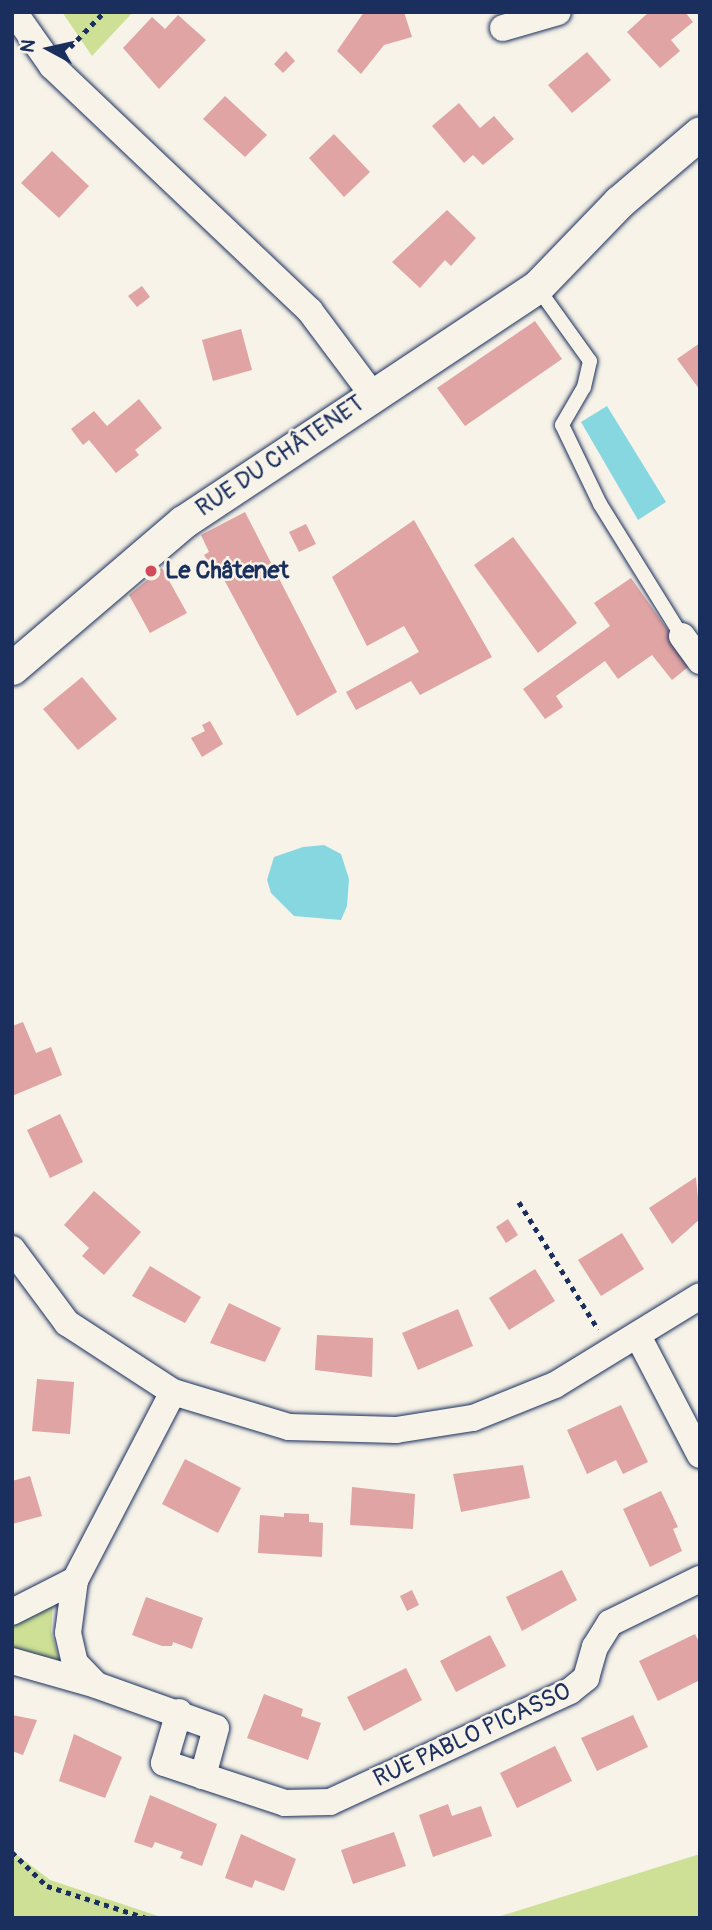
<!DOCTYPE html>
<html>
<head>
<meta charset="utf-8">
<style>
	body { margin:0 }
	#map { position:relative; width:712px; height:1930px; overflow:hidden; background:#f7f3e8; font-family:Pangolin,sans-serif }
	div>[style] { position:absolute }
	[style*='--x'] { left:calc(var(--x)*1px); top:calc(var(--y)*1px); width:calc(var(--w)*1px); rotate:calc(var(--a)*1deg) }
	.green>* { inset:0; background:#cde095 }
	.water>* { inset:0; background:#87d7e1 }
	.building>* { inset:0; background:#dfa4a3 }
	.path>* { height:4.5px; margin-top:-2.25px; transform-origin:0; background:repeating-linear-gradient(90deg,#1b2f5e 0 5px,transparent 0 10px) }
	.roads { filter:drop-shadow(0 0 2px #1b2f5e) drop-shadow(0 0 2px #1b2f5e) }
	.service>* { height:14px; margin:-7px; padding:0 7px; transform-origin:7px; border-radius:7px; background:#f7f3e8 }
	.minor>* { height:26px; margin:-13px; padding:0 13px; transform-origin:13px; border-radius:13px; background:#f7f3e8 }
	.tertiary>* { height:33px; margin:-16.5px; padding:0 16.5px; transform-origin:16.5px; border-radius:16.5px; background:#f7f3e8 }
	.dots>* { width:19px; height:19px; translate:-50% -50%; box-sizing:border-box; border:4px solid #f7f3e8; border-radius:50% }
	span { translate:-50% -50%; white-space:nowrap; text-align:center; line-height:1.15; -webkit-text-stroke:5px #f7f3e8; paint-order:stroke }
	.street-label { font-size:24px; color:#1b2f5e }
	.poi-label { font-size:24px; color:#1b2f5e; font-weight:700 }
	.left { translate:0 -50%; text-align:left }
	.frame { position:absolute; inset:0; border:14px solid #1b2f5e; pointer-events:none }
	.north { position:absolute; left:14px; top:14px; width:70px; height:70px; -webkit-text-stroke:5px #f7f3e8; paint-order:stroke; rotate:278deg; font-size:19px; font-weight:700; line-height:28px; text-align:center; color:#1b2f5e }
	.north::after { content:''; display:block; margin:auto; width:24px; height:32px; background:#1b2f5e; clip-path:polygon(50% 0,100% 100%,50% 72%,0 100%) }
</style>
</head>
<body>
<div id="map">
	<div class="green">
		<div style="clip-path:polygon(62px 12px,133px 12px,92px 56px)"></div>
		<div style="clip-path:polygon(53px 1603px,51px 1631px,60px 1662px,12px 1650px,12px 1624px)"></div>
		<div style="clip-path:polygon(12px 1851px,50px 1880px,164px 1918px,12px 1918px)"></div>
		<div style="clip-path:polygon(700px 1854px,700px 1918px,494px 1918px)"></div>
	</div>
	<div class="water">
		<div style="clip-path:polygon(607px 406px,666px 502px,638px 520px,581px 422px)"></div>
		<div style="clip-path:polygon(324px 845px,341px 854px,349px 879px,347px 906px,341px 920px,294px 916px,271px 893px,267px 880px,274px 857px,303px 847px)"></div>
	</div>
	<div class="building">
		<div style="clip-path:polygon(364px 12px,404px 12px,412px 37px,384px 45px,361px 74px,337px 51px)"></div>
		<div style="clip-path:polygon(649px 12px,685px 12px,693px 22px,671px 40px,680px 51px,660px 68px,627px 32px)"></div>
		<div style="clip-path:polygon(178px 15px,206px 40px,159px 89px,123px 48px,152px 17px,165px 29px)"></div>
		<div style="clip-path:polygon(286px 51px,295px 61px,283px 73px,274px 64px)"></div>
		<div style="clip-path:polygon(587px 52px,611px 80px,572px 113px,548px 85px)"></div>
		<div style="clip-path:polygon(225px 96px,267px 135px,245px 157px,203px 119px)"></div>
		<div style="clip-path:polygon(459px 103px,480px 128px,494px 116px,514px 139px,483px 165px,473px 155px,464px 163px,432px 126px)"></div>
		<div style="clip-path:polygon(334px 134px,370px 172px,344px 197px,309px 158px)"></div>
		<div style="clip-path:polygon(52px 151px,89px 186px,59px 218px,21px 183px)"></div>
		<div style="clip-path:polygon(447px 210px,476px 238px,451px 266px,445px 260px,420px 288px,392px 262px)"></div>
		<div style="clip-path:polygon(142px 286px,150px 297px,137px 307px,128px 296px)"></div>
		<div style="clip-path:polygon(535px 321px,562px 359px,465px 426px,437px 388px)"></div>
		<div style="clip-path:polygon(241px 329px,252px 370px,213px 381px,202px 340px)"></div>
		<div style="clip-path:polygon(700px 343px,700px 390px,677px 359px)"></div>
		<div style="clip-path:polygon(139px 399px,162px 428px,135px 450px,139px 455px,116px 473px,89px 440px,83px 445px,71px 429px,94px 411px,107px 426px)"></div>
		<div style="clip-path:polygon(245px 512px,337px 692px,297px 716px,213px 559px,208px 562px,204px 555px,209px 552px,201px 535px)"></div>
		<div style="clip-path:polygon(414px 520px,492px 657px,420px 695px,411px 681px,356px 710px,346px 692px,419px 652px,404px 626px,367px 646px,332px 577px)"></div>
		<div style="clip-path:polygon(306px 524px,316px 544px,299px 552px,289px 532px)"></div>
		<div style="clip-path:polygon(513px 537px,577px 623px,538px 653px,474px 565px)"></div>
		<div style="clip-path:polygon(162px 568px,187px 613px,150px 633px,129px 595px)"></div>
		<div style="clip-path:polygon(631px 578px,692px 664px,672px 680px,652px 655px,618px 679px,605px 661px,556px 696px,563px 707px,545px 719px,523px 689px,610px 626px,594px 603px)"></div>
		<div style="clip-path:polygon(82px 677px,117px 719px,78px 750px,43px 709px)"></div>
		<div style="clip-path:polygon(210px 721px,223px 744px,202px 757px,191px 738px,205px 731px,202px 725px)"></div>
		<div style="clip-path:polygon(23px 1022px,36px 1053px,51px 1047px,62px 1075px,12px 1096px,12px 1026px)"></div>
		<div style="clip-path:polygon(60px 1114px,83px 1162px,50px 1178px,27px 1130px)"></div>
		<div style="clip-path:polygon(696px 1177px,700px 1219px,672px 1244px,649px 1208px)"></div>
		<div style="clip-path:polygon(94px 1191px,141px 1232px,104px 1275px,82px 1256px,89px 1248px,64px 1225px)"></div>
		<div style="clip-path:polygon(508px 1219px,518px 1235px,506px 1243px,496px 1227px)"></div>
		<div style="clip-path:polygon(622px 1233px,644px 1269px,601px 1296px,578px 1260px)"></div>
		<div style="clip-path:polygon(150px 1266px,201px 1297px,185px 1323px,132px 1296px)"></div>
		<div style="clip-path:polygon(535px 1269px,555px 1301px,509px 1330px,489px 1298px)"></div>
		<div style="clip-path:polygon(229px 1303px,281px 1328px,265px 1362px,210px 1343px)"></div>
		<div style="clip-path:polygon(458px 1309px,473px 1346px,418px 1370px,402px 1333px)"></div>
		<div style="clip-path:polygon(317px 1335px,373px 1338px,372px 1377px,315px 1370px)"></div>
		<div style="clip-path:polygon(37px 1379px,74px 1382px,70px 1434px,32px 1431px)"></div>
		<div style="clip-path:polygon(621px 1405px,648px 1462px,623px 1474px,616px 1460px,587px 1474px,567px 1430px)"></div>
		<div style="clip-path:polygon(185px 1459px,241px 1488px,218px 1533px,162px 1504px)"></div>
		<div style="clip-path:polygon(523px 1465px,530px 1498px,461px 1512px,453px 1474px)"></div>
		<div style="clip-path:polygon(30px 1476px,42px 1516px,12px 1524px,12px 1481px)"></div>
		<div style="clip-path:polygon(352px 1487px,415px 1494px,413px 1529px,350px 1525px)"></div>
		<div style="clip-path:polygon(661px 1491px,678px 1527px,673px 1529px,682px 1551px,650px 1567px,623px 1509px)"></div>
		<div style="clip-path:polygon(284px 1513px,309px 1514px,309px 1522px,323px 1523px,322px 1557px,258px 1553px,260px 1515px,284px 1517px)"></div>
		<div style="clip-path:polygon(562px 1570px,577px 1600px,522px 1631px,506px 1597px)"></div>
		<div style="clip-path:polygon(412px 1590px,419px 1605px,407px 1611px,400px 1596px)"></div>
		<div style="clip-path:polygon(146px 1597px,203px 1618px,192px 1649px,173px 1642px,172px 1646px,162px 1646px,132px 1635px)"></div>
		<div style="clip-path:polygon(695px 1634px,700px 1644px,700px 1680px,658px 1701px,639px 1661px)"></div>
		<div style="clip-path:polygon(490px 1635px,506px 1666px,456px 1692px,440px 1661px)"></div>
		<div style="clip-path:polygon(406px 1668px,422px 1700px,364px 1731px,347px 1697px)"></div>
		<div style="clip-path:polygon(264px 1694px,303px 1709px,301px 1716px,321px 1723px,308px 1760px,247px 1738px)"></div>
		<div style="clip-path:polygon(12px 1715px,37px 1720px,23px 1755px,12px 1751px)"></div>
		<div style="clip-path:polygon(633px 1715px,648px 1747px,597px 1771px,581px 1738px)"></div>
		<div style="clip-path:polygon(74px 1734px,122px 1757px,105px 1798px,59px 1781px)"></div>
		<div style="clip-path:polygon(555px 1746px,572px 1781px,517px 1808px,500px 1773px)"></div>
		<div style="clip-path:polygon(150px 1795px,217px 1824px,202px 1866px,180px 1858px,183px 1852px,155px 1842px,152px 1848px,134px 1842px)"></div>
		<div style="clip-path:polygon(448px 1804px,452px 1816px,481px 1806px,492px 1836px,433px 1857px,419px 1815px)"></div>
		<div style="clip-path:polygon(394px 1832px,406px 1866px,353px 1884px,341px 1850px)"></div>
		<div style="clip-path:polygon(241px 1834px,296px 1859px,284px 1891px,255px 1880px,252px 1888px,225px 1878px)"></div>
	</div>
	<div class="path">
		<div style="--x:70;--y:47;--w:49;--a:-45.8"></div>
		<div style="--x:519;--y:1202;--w:150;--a:58.1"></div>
		<div style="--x:12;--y:1852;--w:49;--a:44.2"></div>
		<div style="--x:47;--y:1886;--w:104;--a:17.9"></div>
	</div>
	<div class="roads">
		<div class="service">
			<div style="--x:537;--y:287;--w:91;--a:54.4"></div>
			<div style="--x:590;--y:361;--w:27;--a:103"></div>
			<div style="--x:584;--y:387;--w:44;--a:120.1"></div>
			<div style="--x:562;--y:425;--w:88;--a:64.3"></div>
			<div style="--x:600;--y:504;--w:155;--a:58.2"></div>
		</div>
		<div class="minor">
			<div style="--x:14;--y:12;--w:66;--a:54.9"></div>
			<div style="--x:52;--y:66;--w:356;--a:43.5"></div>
			<div style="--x:310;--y:311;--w:104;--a:53.2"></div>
			<div style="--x:503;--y:28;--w:57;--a:-16.2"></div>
			<div style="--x:682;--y:636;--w:31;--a:54"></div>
			<div style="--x:12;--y:1249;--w:92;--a:53.4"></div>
			<div style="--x:67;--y:1323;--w:126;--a:33.1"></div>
			<div style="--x:173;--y:1392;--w:121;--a:16.8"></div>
			<div style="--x:289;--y:1427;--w:107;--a:1.6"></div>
			<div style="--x:396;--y:1430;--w:78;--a:-8.9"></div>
			<div style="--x:473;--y:1418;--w:88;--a:-21.9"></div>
			<div style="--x:555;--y:1385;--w:170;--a:-31.5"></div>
			<div style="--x:638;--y:1336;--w:134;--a:62.5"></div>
			<div style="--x:173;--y:1392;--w:212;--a:117.5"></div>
			<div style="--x:75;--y:1580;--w:53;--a:97.5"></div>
			<div style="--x:68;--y:1633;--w:31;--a:77"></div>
			<div style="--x:75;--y:1663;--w:30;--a:46"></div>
			<div style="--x:96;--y:1685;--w:127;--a:19.7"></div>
			<div style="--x:216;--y:1728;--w:50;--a:105.2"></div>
			<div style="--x:203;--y:1776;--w:86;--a:18.2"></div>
			<div style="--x:285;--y:1803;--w:45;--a:-1.3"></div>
			<div style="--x:330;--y:1802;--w:264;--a:-24.8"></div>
			<div style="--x:570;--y:1691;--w:21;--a:-39"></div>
			<div style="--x:586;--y:1678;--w:32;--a:-74"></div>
			<div style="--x:595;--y:1647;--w:28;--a:-58"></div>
			<div style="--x:610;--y:1623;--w:100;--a:-26.1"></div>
			<div style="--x:12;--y:1612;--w:71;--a:-26.9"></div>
			<div style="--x:12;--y:1661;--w:87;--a:15.9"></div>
			<div style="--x:179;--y:1712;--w:53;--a:106.4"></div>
			<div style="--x:164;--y:1763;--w:41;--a:18.4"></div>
		</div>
		<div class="tertiary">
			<div style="--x:12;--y:668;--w:225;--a:-40.5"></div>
			<div style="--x:183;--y:522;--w:425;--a:-33.6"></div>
			<div style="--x:537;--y:287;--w:118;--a:-46"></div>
			<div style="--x:619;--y:202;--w:106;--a:-40.4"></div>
		</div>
	</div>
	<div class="dots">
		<div style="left:151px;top:571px;background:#d1495b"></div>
	</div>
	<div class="street-label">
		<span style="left:280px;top:456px;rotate:-34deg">RUE DU CHÂTENET</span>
		<span style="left:472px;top:1735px;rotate:-25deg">RUE PABLO PICASSO</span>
	</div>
	<div class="poi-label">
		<span class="left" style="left:165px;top:571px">Le Châtenet</span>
	</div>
	<div class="frame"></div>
	<div class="north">N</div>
</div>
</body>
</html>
